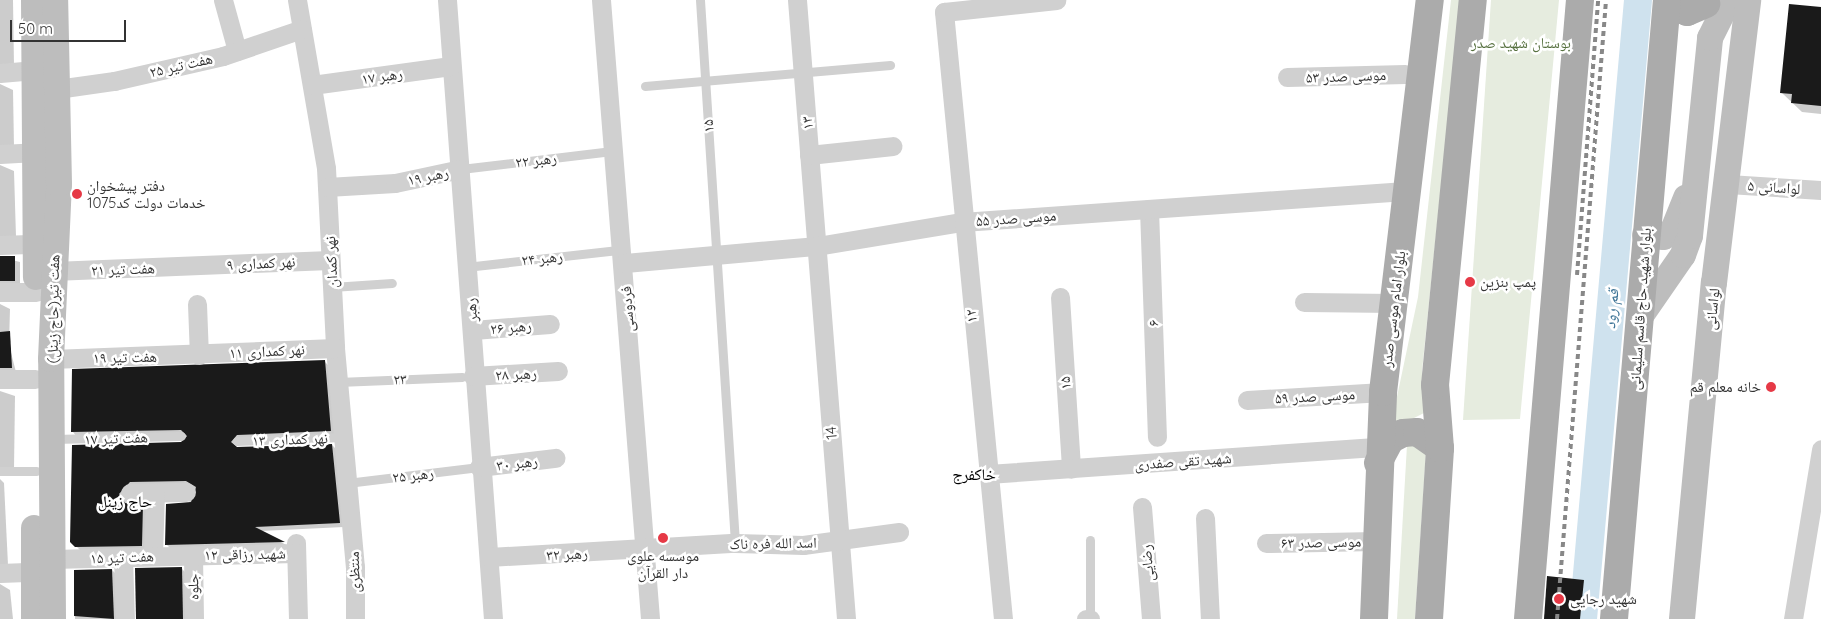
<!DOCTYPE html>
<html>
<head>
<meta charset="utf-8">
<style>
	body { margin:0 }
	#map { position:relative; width:1821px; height:619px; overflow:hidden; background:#fff; font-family:Quicksand,"Noto Naskh Arabic",sans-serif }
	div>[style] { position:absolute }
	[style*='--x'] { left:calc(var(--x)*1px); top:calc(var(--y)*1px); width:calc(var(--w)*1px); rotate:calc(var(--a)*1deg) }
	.green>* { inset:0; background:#e6ecdf }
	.shadow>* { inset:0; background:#0003 }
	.river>* { height:28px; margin:-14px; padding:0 14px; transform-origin:14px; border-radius:14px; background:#cfe2ee }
	.building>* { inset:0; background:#1a1a1a }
	.service>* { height:9px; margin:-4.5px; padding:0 4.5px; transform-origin:4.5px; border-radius:4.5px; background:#d0d0d0 }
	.minor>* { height:19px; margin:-9.5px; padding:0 9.5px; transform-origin:9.5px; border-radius:9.5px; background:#d0d0d0 }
	.secondary>* { height:26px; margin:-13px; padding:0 13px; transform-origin:13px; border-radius:13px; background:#bdbdbd }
	.primary>* { height:28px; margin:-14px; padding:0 14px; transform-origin:14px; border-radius:14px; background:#ababab }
	.rail>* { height:4px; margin-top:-2px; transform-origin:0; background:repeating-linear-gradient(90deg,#888 0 5px,transparent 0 9px) }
	.dots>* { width:14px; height:14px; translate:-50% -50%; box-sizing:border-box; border:2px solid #fff; border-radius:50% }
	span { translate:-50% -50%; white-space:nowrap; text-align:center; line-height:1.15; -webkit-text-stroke:5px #fff; paint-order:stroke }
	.park-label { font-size:15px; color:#56703f }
	.street-label { font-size:15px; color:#333 }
	.poi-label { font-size:15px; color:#333 }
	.left { translate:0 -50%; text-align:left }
	.right { translate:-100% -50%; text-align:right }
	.water-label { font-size:16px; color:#3f7597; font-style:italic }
	.neighbourhood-label { font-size:16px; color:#000 }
	.scale { position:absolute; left:10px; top:20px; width:116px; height:22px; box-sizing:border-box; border:2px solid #333; border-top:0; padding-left:6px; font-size:15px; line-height:18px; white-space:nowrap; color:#333; -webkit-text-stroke:4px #fff; paint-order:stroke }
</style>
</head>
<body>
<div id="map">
	<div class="green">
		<div style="clip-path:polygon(1451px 0,1460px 0,1422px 371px,1424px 413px,1390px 430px,1418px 297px)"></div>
		<div style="clip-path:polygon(1491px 0,1559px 0,1520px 419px,1463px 420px)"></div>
		<div style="clip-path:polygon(1412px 442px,1426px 452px,1415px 619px,1397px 619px,1407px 445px)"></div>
	</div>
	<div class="shadow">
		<div style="clip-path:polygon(0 0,13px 0,14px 66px,0 68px)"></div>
		<div style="clip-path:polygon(1821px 8px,1821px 114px,1802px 112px,1782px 93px)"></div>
		<div style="clip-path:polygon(0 84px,13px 90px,14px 147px,0 149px)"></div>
		<div style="clip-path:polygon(0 165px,14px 171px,16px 237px,0 240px)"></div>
		<div style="clip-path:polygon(0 257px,20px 262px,20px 285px,0 287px)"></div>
		<div style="clip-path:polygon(0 304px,10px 309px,9px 345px,16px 372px,0 374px)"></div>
		<div style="clip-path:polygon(324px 361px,329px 366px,335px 436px,242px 439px,235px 447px,332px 445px,337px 450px,344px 527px,261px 531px,288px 546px,171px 549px,166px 544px,197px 488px,135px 486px,123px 499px,148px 510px,146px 550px,81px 551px,76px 546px,73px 446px,182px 443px,189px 436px,77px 437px,73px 432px)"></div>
		<div style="clip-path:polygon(0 391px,15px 396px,14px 469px,0 473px)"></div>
		<div style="clip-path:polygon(0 479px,4px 483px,8px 565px,0 571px)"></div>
		<div style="clip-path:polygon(181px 568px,187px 574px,187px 619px,137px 619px)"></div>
		<div style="clip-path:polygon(112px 570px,117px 575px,118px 619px,75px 619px,75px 571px)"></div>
		<div style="clip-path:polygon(1584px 581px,1593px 590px,1591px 619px,1545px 619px)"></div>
		<div style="clip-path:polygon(0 584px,10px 590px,13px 619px,0 619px)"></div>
	</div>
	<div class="river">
		<div style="--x:1583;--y:619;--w:621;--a:-84.92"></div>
	</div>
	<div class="building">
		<div style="clip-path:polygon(1789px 4px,1821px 7px,1821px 106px,1791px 103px,1792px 94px,1780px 93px)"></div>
		<div style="clip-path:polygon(0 256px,15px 256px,15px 281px,0 281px)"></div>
		<div style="clip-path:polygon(10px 331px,12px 368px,0 368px,0 332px)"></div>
		<div style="clip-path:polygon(325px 360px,331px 431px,237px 435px,231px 442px,237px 447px,332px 444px,340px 523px,255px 527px,285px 542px,165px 545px,166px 504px,191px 502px,196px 487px,186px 481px,130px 482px,119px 494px,125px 503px,143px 504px,142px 546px,75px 547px,70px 542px,72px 445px,181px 442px,187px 436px,181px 430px,71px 432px,72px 369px)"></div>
		<div style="clip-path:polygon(182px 567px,183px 619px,136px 619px,135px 568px)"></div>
		<div style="clip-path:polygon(112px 569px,114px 619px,74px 616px,74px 570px)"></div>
		<div style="clip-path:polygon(1547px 576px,1584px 580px,1580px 619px,1544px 619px)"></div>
	</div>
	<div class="service">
		<div style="--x:700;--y:0;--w:544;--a:86.31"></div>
		<div style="--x:645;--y:86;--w:246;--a:-4.9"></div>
		<div style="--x:461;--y:169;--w:152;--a:-6.8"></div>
		<div style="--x:466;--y:267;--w:153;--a:-6.4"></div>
		<div style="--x:332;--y:287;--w:60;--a:-3.8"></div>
		<div style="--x:338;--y:382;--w:124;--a:-2.3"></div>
		<div style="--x:54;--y:439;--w:127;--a:-1.4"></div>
		<div style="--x:237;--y:441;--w:106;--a:-2.2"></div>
		<div style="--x:0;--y:471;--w:36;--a:0"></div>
		<div style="--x:347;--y:483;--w:133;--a:-6.9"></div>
		<div style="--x:1090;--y:540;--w:78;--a:90"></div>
	</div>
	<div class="minor">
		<div style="--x:223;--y:0;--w:53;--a:74.6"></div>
		<div style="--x:297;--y:0;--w:170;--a:80.2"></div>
		<div style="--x:326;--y:168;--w:180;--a:87.1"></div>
		<div style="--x:335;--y:348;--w:220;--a:84.8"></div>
		<div style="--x:355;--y:567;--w:52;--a:90"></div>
		<div style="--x:447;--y:0;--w:621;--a:85.75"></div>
		<div style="--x:601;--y:0;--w:621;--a:85.47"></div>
		<div style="--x:797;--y:0;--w:621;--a:85.47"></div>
		<div style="--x:0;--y:73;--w:35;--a:-5"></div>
		<div style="--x:1287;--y:77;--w:118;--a:-1.5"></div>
		<div style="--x:312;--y:85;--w:140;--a:-7.8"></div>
		<div style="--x:57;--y:89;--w:58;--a:-8"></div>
		<div style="--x:114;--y:81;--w:112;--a:-12.9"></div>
		<div style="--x:223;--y:56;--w:83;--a:-18.9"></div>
		<div style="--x:0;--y:154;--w:36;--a:-3"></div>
		<div style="--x:809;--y:155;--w:84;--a:-6.1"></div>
		<div style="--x:1728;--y:184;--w:93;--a:3.7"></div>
		<div style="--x:327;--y:187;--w:68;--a:-3.4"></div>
		<div style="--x:395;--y:183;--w:67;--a:-12"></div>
		<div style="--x:1149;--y:209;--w:228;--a:88"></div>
		<div style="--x:0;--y:245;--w:36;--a:-2"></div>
		<div style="--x:625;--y:263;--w:193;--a:-5.1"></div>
		<div style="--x:817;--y:246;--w:147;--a:-9.4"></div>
		<div style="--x:962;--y:222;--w:448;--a:-4"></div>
		<div style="--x:53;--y:271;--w:277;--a:-2.3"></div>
		<div style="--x:0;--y:292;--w:36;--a:0"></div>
		<div style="--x:1060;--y:297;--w:172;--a:86.3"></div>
		<div style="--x:1304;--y:302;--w:90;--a:0.6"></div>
		<div style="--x:197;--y:304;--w:51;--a:87.8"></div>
		<div style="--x:473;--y:330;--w:77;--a:-4.5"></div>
		<div style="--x:51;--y:359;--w:284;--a:-2.2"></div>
		<div style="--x:473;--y:376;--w:85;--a:-3.4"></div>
		<div style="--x:0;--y:379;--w:35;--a:0"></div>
		<div style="--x:1247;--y:400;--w:136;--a:-3.4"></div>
		<div style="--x:479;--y:467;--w:77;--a:-6.8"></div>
		<div style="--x:988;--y:474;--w:392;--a:-4"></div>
		<div style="--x:130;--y:493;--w:56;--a:-1"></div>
		<div style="--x:1142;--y:507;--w:112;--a:85.4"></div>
		<div style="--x:1205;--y:518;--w:101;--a:87.2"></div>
		<div style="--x:296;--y:543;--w:76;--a:88.5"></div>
		<div style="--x:1266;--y:543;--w:110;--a:-1"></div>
		<div style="--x:193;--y:555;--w:64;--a:89.1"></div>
		<div style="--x:153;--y:556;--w:63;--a:-88.2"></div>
		<div style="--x:123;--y:557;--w:62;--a:88.2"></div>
		<div style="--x:489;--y:557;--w:246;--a:-3.3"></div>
		<div style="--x:735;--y:543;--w:68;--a:1.7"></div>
		<div style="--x:803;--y:545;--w:97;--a:-7.7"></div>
		<div style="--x:52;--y:559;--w:244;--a:-1.4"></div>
		<div style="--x:0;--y:573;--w:33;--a:-2"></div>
		<div style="--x:1003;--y:619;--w:610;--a:-95.55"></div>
		<div style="--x:944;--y:12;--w:113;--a:-6.1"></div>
		<div style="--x:1086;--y:619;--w:4;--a:0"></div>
		<div style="--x:1793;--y:619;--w:172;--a:-80.6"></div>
	</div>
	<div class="secondary">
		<div style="--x:34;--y:0;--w:277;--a:89.6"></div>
		<div style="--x:1645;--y:235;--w:19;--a:6"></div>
		<div style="--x:1664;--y:237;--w:11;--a:-38"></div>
		<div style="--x:1673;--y:230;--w:35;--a:-68"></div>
		<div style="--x:1640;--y:317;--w:75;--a:-55.3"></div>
		<div style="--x:1683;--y:255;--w:20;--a:-70"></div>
		<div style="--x:1690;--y:236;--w:199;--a:-84.2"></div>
		<div style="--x:1710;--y:38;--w:42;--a:-63.4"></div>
		<div style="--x:34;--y:619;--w:91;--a:-90"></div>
		<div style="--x:53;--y:619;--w:260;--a:-90.4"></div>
		<div style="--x:51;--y:359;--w:175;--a:-87.4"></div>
		<div style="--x:59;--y:184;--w:184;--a:-91.2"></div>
		<div style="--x:1682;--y:619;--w:338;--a:-84.6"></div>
		<div style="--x:1714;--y:283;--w:285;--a:-83.1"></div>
	</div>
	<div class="primary">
		<div style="--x:1671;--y:0;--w:20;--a:37"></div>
		<div style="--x:1687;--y:12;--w:21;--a:-23"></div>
		<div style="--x:1378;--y:463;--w:26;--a:-62"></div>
		<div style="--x:1390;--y:440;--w:15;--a:-28"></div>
		<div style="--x:1403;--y:433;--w:14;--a:-4"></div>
		<div style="--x:1417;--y:432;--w:28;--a:35"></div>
		<div style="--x:1374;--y:619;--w:227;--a:-87.7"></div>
		<div style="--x:1383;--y:392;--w:395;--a:-83.2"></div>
		<div style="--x:1429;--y:619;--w:171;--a:-86.3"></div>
		<div style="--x:1440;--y:448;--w:63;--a:-94.5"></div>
		<div style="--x:1435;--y:385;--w:387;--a:-84.4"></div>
		<div style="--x:1528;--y:619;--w:621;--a:-85.2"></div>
		<div style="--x:1614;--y:619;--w:621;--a:-85.11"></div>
	</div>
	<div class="rail">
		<div style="--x:1577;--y:275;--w:276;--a:-85.6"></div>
		<div style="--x:1557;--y:619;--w:621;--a:-85.47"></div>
	</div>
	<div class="dots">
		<div style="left:77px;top:194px;background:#e63946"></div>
		<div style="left:1470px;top:282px;background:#e63946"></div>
		<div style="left:1771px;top:387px;background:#e63946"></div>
		<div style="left:663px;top:538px;background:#e63946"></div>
		<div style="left:1559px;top:599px;background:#e63946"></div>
	</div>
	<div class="park-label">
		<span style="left:1521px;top:43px">بوستان شهید صدر</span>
	</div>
	<div class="street-label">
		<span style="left:181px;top:65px;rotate:-13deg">هفت تیر ۲۵</span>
		<span style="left:382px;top:76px;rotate:-8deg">رهبر ۱۷</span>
		<span style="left:1346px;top:76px;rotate:-2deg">موسی صدر ۵۳</span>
		<span style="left:807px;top:123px;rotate:-95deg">۱۳</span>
		<span style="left:708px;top:126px;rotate:-94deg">۱۵</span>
		<span style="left:536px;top:160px;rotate:-7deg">رهبر ۲۲</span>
		<span style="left:428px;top:176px;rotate:-12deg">رهبر ۱۹</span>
		<span style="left:1774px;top:187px;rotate:4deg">لواسانی ۵</span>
		<span style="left:1016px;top:218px;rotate:-4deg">موسی صدر ۵۵</span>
		<span style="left:542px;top:258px;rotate:-6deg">رهبر ۲۴</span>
		<span style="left:331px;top:262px;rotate:-93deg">نهر کمدان</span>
		<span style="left:261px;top:263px;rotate:-3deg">نهر کمداری ۹</span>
		<span style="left:123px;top:269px;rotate:-2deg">هفت تیر ۲۱</span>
		<span style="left:53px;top:309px;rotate:-89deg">هفت تیر(حاج زینل)</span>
		<span style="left:627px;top:309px;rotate:-94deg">فردوسی</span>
		<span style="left:1393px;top:309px;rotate:-83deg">بلوار امام موسی صدر</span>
		<span style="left:1640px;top:309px;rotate:-86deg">بلوار شهید حاج قاسم سلیمانی</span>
		<span style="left:1712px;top:309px;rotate:-84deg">لواسانی</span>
		<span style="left:471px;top:310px;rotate:-95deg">رهبر</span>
		<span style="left:971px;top:316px;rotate:-96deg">۱۲</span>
		<span style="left:1153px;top:323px;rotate:-92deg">۶</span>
		<span style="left:511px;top:327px;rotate:-5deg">رهبر ۲۶</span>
		<span style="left:267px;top:351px;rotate:-3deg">نهر کمداری ۱۱</span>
		<span style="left:125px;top:357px;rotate:-1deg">هفت تیر ۱۹</span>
		<span style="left:516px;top:374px;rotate:-3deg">رهبر ۲۸</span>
		<span style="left:400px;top:379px;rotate:-2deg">۲۳</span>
		<span style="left:1065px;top:383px;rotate:-94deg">۱۵</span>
		<span style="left:1315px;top:396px;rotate:-3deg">موسی صدر ۵۹</span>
		<span style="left:831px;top:433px;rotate:-96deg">14</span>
		<span style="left:116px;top:438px;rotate:-2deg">هفت تیر ۱۷</span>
		<span style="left:290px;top:439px;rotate:-2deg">نهر کمداری ۱۳</span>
		<span style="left:1183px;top:461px;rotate:-4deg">شهید تقی صفدری</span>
		<span style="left:517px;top:463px;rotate:-7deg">رهبر ۳۰</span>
		<span style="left:413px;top:475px;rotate:-7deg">رهبر ۲۵</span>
		<span style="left:1321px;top:542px;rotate:-1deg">موسی صدر ۶۳</span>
		<span style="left:773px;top:543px;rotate:-1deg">اسد الله فره ناک</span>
		<span style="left:245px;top:554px;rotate:-1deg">شهید رزاقی ۱۲</span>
		<span style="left:567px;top:554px;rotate:-3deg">رهبر ۳۲</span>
		<span style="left:122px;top:557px;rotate:-2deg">هفت تیر ۱۵</span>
		<span style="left:1147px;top:563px;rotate:-95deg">رضایی</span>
		<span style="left:354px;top:572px;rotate:-92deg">منتظری</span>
		<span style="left:193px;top:587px;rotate:-91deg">جلوه</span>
	</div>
	<div class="poi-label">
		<span class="left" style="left:87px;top:194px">دفتر پیشخوان<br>خدمات دولت کد1075</span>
		<span class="left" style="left:1480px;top:282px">پمپ بنزین</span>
		<span class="right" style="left:1761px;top:387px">خانه معلم قم</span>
		<span style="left:663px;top:564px">موسسه علوی<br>دار القرآن</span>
		<span class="left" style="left:1570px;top:599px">شهید رجایی</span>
	</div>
	<div class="water-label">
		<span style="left:1611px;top:309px;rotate:-85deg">قم رود</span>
	</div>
	<div class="neighbourhood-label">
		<span style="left:974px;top:474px">خاکفرج</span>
		<span style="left:125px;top:501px">حاج زینل</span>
	</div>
	<div class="scale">50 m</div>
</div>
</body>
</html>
